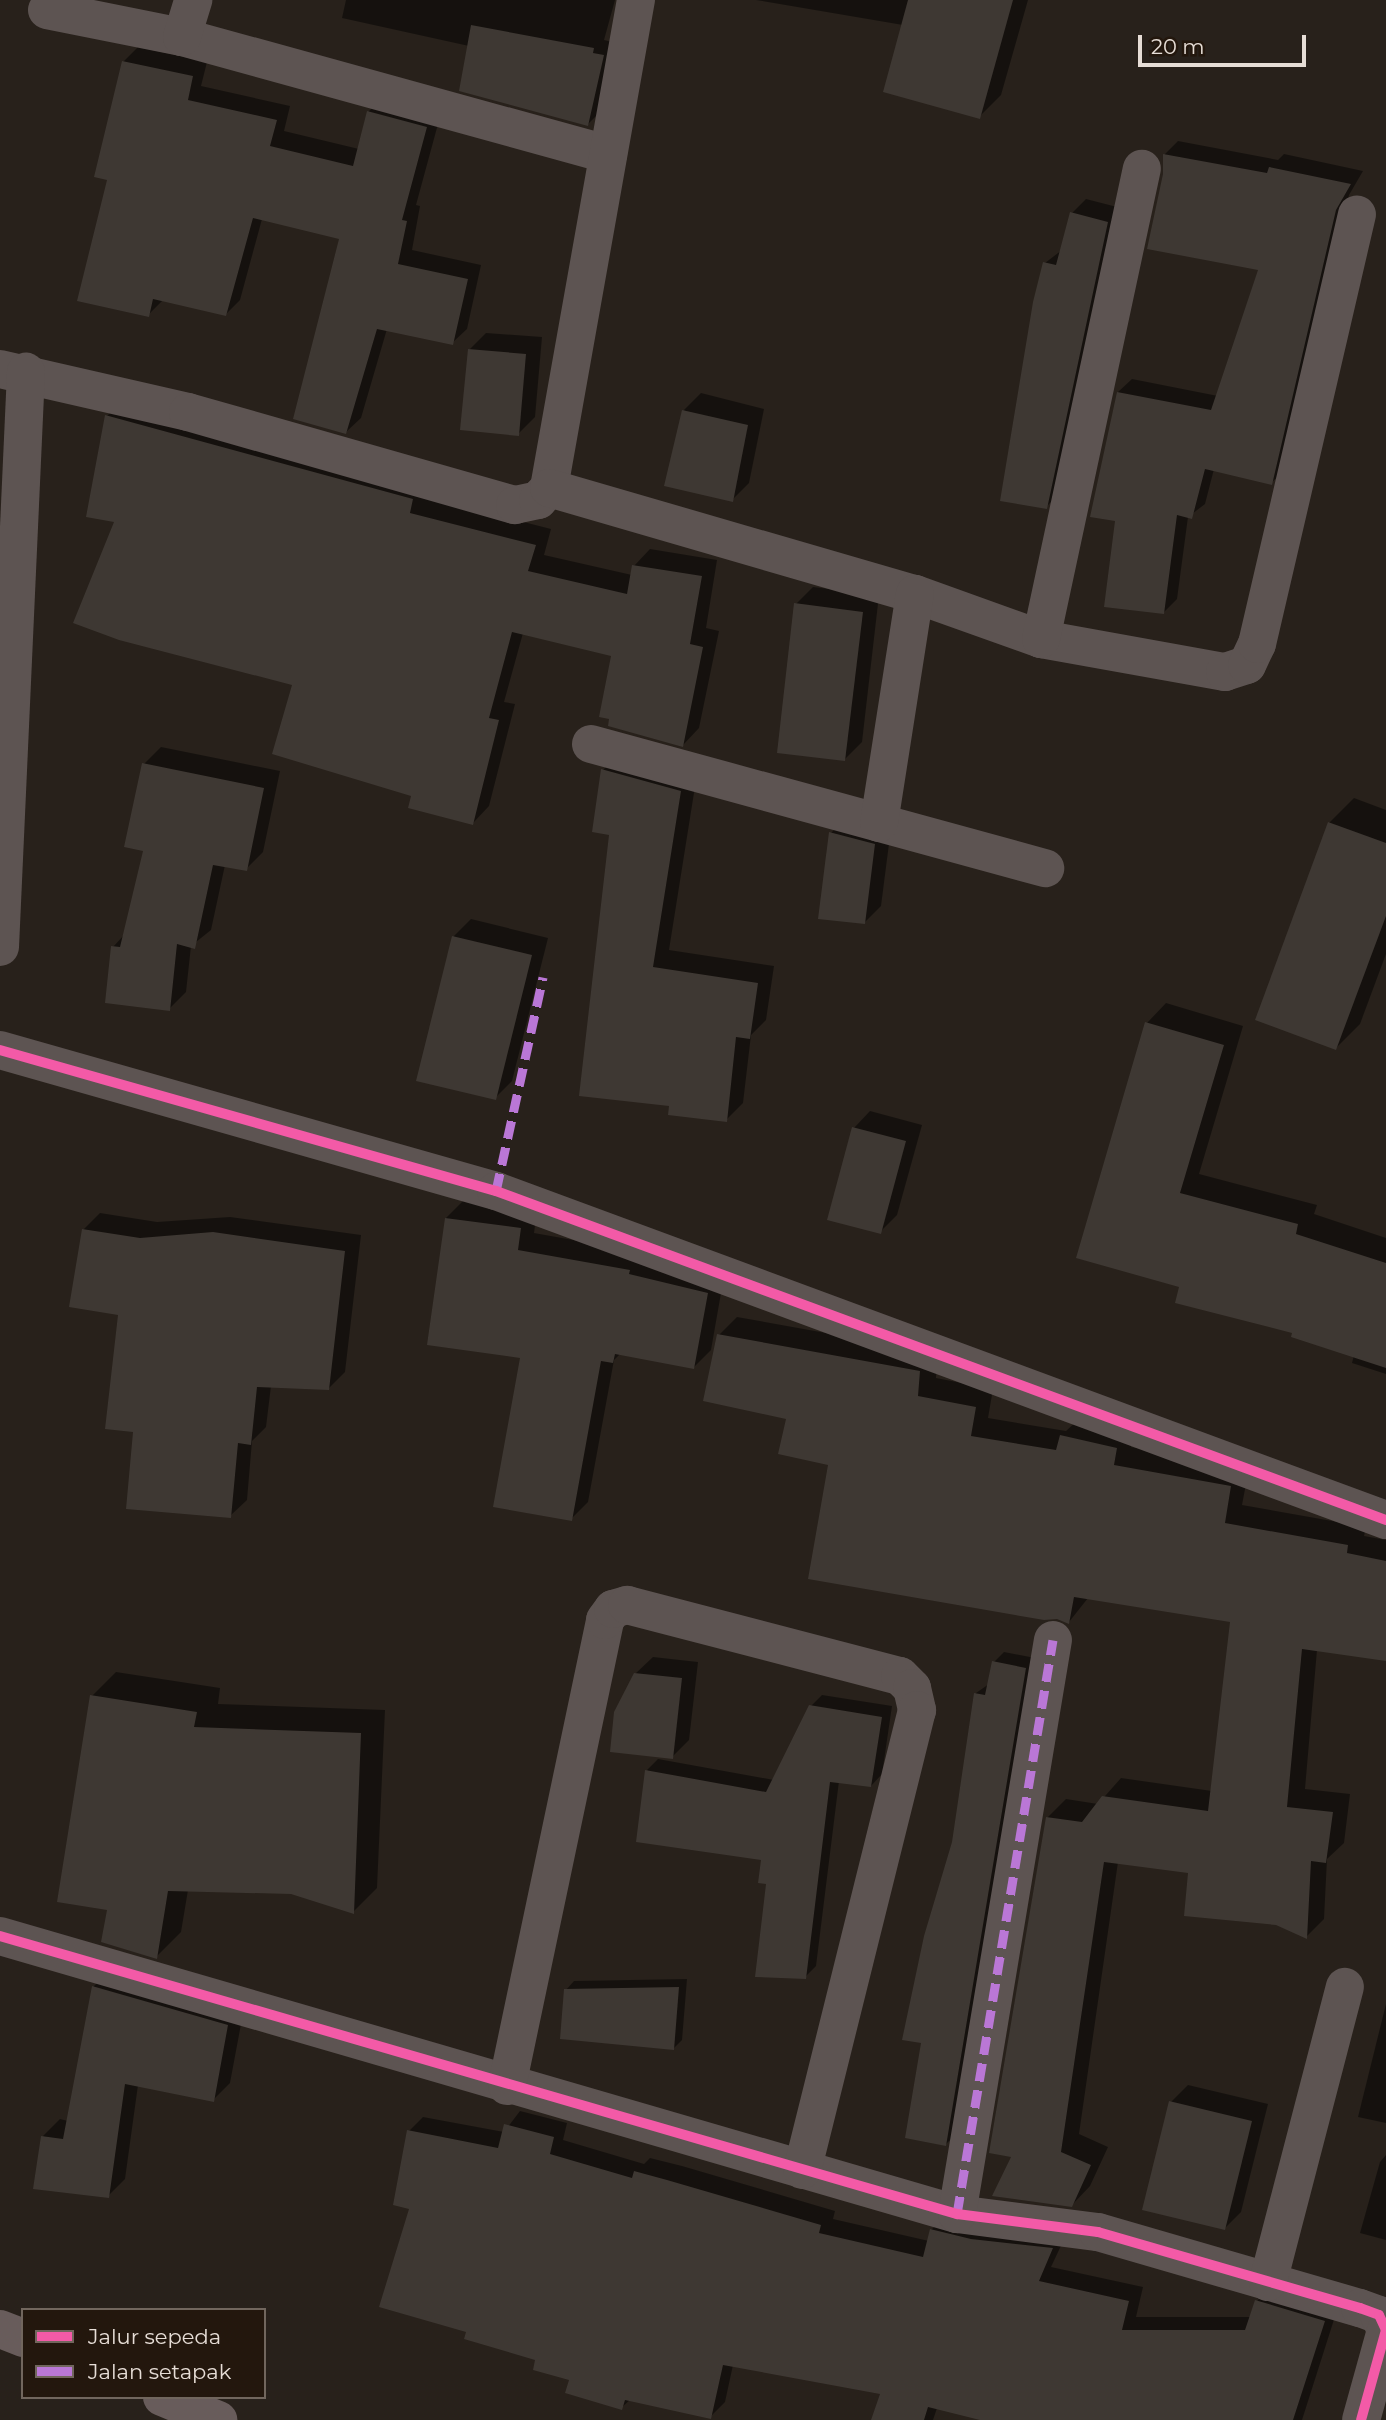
<!DOCTYPE html>
<html>
<head>
<meta charset="utf-8">
<style>
	body { margin:0 }
	#map { position:relative; width:1386px; height:2420px; overflow:hidden; background:#28211b; font-family:Montserrat,sans-serif }
	div>[style] { position:absolute }
	[style*='--x'] { left:calc(var(--x)*1px); top:calc(var(--y)*1px); width:calc(var(--w)*1px); rotate:calc(var(--a)*1deg) }
	.shadow>* { inset:0; background:#0007 }
	.building>* { inset:0; background:#3e3833 }
	.minor>* { height:38px; margin:-19px; padding:0 19px; transform-origin:19px; border-radius:19px; background:#5d5452 }
	.major>* { height:38px; margin:-19px; padding:0 19px; transform-origin:19px; border-radius:19px; background:#685c5b }
	.quiet>* { height:9px; margin-top:-4.5px; transform-origin:0; background:repeating-linear-gradient(90deg,#ba77d6 0 18px,transparent 0 27px) }
	.cycleway>* { height:10px; margin:-5px; padding:0 5px; transform-origin:5px; border-radius:5px; background:#f35aa7 }
	span { translate:-50% -50%; white-space:nowrap; text-align:center; line-height:1.15; -webkit-text-stroke:7px #23170d; paint-order:stroke }
	.legend { position:absolute; left:21px; top:2308px; width:245px; height:91px; box-sizing:border-box; background:#23170d; border:2px solid #71665d; margin:0; padding:9px 12px; list-style:none; font-size:21px; color:#e6ddd6 }
	.legend li { display:flex; align-items:center; gap:14px; height:35px }
	.legend b { width:35px; border:2px solid #71665d }
	.scale { position:absolute; left:1138px; top:35px; width:168px; height:32px; box-sizing:border-box; border:4px solid #e6ddd6; border-top:0; padding-left:9px; font-size:21px; line-height:24px; white-space:nowrap; color:#e6ddd6; -webkit-text-stroke:5px #23170d; paint-order:stroke }
</style>
</head>
<body>
<div id="map">
	<div class="shadow">
		<div style="clip-path:polygon(346px 0,615px 0,604px 40px,616px 43px,601px 111px,588px 124px,469px 46px,342px 18px)"></div>
		<div style="clip-path:polygon(756px 0,1028px 0,1001px 95px,979px 117px,903px 25px)"></div>
		<div style="clip-path:polygon(138px 47px,207px 62px,201px 86px,290px 106px,284px 131px,359px 149px,369px 111px,384px 97px,441px 113px,416px 205px,420px 206px,412px 250px,481px 265px,467px 329px,452px 343px,387px 329px,361px 418px,346px 432px,341px 238px,262px 219px,240px 300px,225px 315px,163px 300px,148px 315px,109px 178px,123px 62px)"></div>
		<div style="clip-path:polygon(1178px 141px,1278px 160px,1284px 154px,1363px 171px,1349px 195px,1285px 470px,1271px 483px,1214px 469px,1205px 504px,1188px 517px,1177px 599px,1163px 613px,1117px 520px,1118px 392px,1132px 379px,1218px 396px,1260px 268px,1165px 174px,1165px 154px)"></div>
		<div style="clip-path:polygon(1086px 199px,1121px 208px,1060px 493px,1046px 507px,1045px 263px,1062px 250px,1072px 213px)"></div>
		<div style="clip-path:polygon(486px 333px,542px 337px,535px 417px,518px 434px,469px 350px)"></div>
		<div style="clip-path:polygon(701px 393px,764px 409px,749px 483px,732px 500px,684px 410px)"></div>
		<div style="clip-path:polygon(123px 400px,425px 497px,551px 529px,544px 555px,632px 575px,634px 566px,650px 549px,717px 560px,706px 628px,719px 631px,699px 728px,683px 745px,613px 655px,523px 633px,504px 702px,515px 704px,489px 806px,473px 823px,414px 795px,117px 521px,107px 416px)"></div>
		<div style="clip-path:polygon(813px 587px,879px 595px,862px 742px,845px 759px,796px 604px)"></div>
		<div style="clip-path:polygon(161px 747px,280px 771px,263px 852px,246px 869px,225px 865px,211px 930px,191px 946px,186px 992px,169px 1009px,113px 947px,124px 935px,145px 849px,144px 764px)"></div>
		<div style="clip-path:polygon(620px 753px,697px 774px,669px 950px,774px 966px,766px 1020px,751px 1035px,743px 1103px,726px 1120px,671px 1104px,611px 833px,603px 770px)"></div>
		<div style="clip-path:polygon(1354px 798px,1386px 810px,1386px 954px,1360px 1024px,1336px 1048px,1329px 823px)"></div>
		<div style="clip-path:polygon(848px 816px,891px 828px,881px 906px,864px 923px,831px 833px)"></div>
		<div style="clip-path:polygon(471px 919px,548px 938px,512px 1081px,495px 1098px,454px 936px)"></div>
		<div style="clip-path:polygon(1166px 1003px,1243px 1026px,1199px 1174px,1317px 1205px,1314px 1214px,1386px 1238px,1386px 1374px,1352px 1363px,1354px 1355px,1181px 1286px,1147px 1023px)"></div>
		<div style="clip-path:polygon(870px 1111px,922px 1125px,897px 1215px,880px 1232px,854px 1128px)"></div>
		<div style="clip-path:polygon(463px 1201px,537px 1211px,534px 1233px,646px 1253px,724px 1276px,711px 1350px,694px 1367px,620px 1354px,614px 1360px,588px 1502px,571px 1519px,522px 1356px,446px 1218px)"></div>
		<div style="clip-path:polygon(100px 1213px,157px 1222px,230px 1217px,361px 1235px,345px 1372px,329px 1388px,271px 1386px,266px 1427px,252px 1441px,247px 1500px,230px 1516px,135px 1430px,120px 1313px,83px 1230px)"></div>
		<div style="clip-path:polygon(737px 1317px,937px 1353px,936px 1378px,993px 1389px,988px 1418px,1066px 1431px,1080px 1418px,1135px 1430px,1131px 1447px,1249px 1468px,1242px 1505px,1366px 1527px,1364px 1536px,1386px 1540px,1386px 1659px,1317px 1650px,1305px 1789px,1350px 1794px,1344px 1843px,1327px 1859px,1324px 1919px,1306px 1937px,1190px 1872px,1118px 1862px,1079px 2134px,1108px 2147px,1090px 2186px,1072px 2205px,1013px 2156px,1047px 1818px,1066px 1799px,1098px 1804px,1121px 1778px,1212px 1791px,1232px 1621px,1088px 1598px,1069px 1622px,830px 1463px,719px 1335px)"></div>
		<div style="clip-path:polygon(1004px 1652px,1035px 1658px,956px 2134px,946px 2144px,953px 1843px,976px 1693px,989px 1684px,994px 1662px)"></div>
		<div style="clip-path:polygon(653px 1657px,698px 1662px,689px 1740px,672px 1757px,635px 1674px)"></div>
		<div style="clip-path:polygon(116px 1672px,220px 1688px,218px 1704px,385px 1710px,377px 1888px,353px 1912px,292px 1893px,188px 1890px,181px 1932px,156px 1957px,109px 1908px,92px 1696px)"></div>
		<div style="clip-path:polygon(822px 1695px,892px 1706px,882px 1774px,871px 1786px,839px 1781px,816px 1966px,805px 1977px,762px 1859px,647px 1770px,658px 1759px,774px 1780px,811px 1706px)"></div>
		<div style="clip-path:polygon(111px 1970px,244px 2008px,230px 2083px,213px 2100px,138px 2085px,125px 2179px,108px 2196px,43px 2136px,60px 2119px,68px 2121px,94px 1986px)"></div>
		<div style="clip-path:polygon(687px 1979px,682px 2040px,674px 2048px,566px 1990px,574px 1981px)"></div>
		<div style="clip-path:polygon(1386px 2004px,1386px 2123px,1358px 2117px)"></div>
		<div style="clip-path:polygon(1188px 2085px,1268px 2104px,1241px 2212px,1224px 2229px,1171px 2102px)"></div>
		<div style="clip-path:polygon(520px 2111px,567px 2123px,563px 2140px,644px 2164px,650px 2158px,682px 2166px,835px 2211px,833px 2219px,929px 2241px,931px 2230px,946px 2216px,1066px 2235px,1051px 2267px,1143px 2287px,1136px 2317px,1252px 2317px,1257px 2301px,1271px 2287px,1338px 2307px,1302px 2420px,988px 2420px,937px 2408px,933px 2420px,873px 2420px,882px 2392px,733px 2365px,725px 2402px,710px 2417px,631px 2399px,621px 2408px,538px 2359px,468px 2331px,411px 2207px,409px 2131px,423px 2117px,504px 2132px)"></div>
		<div style="clip-path:polygon(1386px 2155px,1386px 2240px,1360px 2233px,1380px 2162px)"></div>
	</div>
	<div class="building">
		<div style="clip-path:polygon(908px 0,1013px 0,980px 119px,883px 92px)"></div>
		<div style="clip-path:polygon(471px 25px,594px 48px,593px 53px,604px 55px,588px 126px,459px 91px)"></div>
		<div style="clip-path:polygon(122px 61px,193px 76px,188px 100px,277px 120px,270px 146px,353px 166px,367px 111px,427px 127px,402px 220px,407px 221px,398px 264px,468px 279px,453px 345px,377px 329px,346px 434px,293px 419px,339px 239px,253px 218px,226px 316px,153px 299px,149px 317px,77px 301px,107px 180px,94px 177px)"></div>
		<div style="clip-path:polygon(1163px 154px,1267px 173px,1269px 167px,1351px 184px,1336px 210px,1272px 485px,1205px 469px,1192px 519px,1177px 515px,1164px 614px,1104px 607px,1115px 521px,1090px 517px,1117px 392px,1211px 410px,1258px 270px,1147px 249px,1163px 174px)"></div>
		<div style="clip-path:polygon(1070px 212px,1108px 222px,1047px 509px,1000px 501px,1033px 302px,1043px 262px,1056px 265px)"></div>
		<div style="clip-path:polygon(468px 349px,526px 354px,519px 436px,460px 430px)"></div>
		<div style="clip-path:polygon(682px 410px,748px 425px,733px 502px,664px 486px)"></div>
		<div style="clip-path:polygon(105px 415px,413px 499px,410px 513px,536px 545px,528px 571px,627px 594px,632px 565px,702px 576px,690px 644px,703px 647px,683px 747px,608px 726px,609px 719px,599px 717px,611px 656px,512px 632px,489px 718px,499px 720px,473px 825px,408px 808px,411px 796px,272px 754px,292px 685px,119px 640px,73px 623px,114px 522px,86px 517px)"></div>
		<div style="clip-path:polygon(794px 603px,863px 612px,845px 761px,777px 753px)"></div>
		<div style="clip-path:polygon(142px 763px,264px 788px,247px 871px,213px 865px,195px 949px,177px 944px,170px 1011px,105px 1003px,111px 946px,120px 947px,143px 851px,124px 847px)"></div>
		<div style="clip-path:polygon(601px 769px,681px 791px,653px 967px,758px 983px,750px 1039px,736px 1037px,727px 1122px,668px 1115px,669px 1106px,579px 1096px,609px 835px,592px 832px)"></div>
		<div style="clip-path:polygon(1328px 822px,1386px 843px,1386px 916px,1336px 1050px,1255px 1020px)"></div>
		<div style="clip-path:polygon(829px 832px,875px 844px,865px 924px,818px 919px)"></div>
		<div style="clip-path:polygon(452px 936px,532px 955px,496px 1100px,416px 1081px)"></div>
		<div style="clip-path:polygon(1145px 1022px,1224px 1045px,1180px 1193px,1298px 1224px,1296px 1234px,1386px 1263px,1386px 1368px,1291px 1337px,1292px 1333px,1175px 1303px,1179px 1287px,1076px 1258px)"></div>
		<div style="clip-path:polygon(852px 1127px,906px 1141px,881px 1234px,827px 1220px)"></div>
		<div style="clip-path:polygon(445px 1218px,521px 1228px,518px 1250px,630px 1270px,629px 1274px,708px 1293px,694px 1369px,615px 1354px,613px 1363px,601px 1361px,572px 1521px,493px 1507px,520px 1358px,427px 1345px)"></div>
		<div style="clip-path:polygon(82px 1229px,140px 1238px,213px 1232px,345px 1251px,329px 1390px,257px 1387px,251px 1445px,238px 1443px,231px 1518px,126px 1509px,133px 1432px,105px 1429px,118px 1315px,69px 1307px)"></div>
		<div style="clip-path:polygon(717px 1334px,920px 1371px,918px 1396px,976px 1407px,971px 1436px,1056px 1450px,1060px 1435px,1117px 1448px,1114px 1465px,1231px 1486px,1225px 1523px,1348px 1545px,1347px 1553px,1386px 1561px,1386px 1661px,1302px 1649px,1287px 1807px,1333px 1812px,1326px 1863px,1311px 1861px,1307px 1939px,1276px 1925px,1184px 1916px,1188px 1873px,1104px 1862px,1061px 2152px,1091px 2165px,1072px 2207px,992px 2196px,1011px 2157px,989px 2153px,1046px 1817px,1082px 1822px,1102px 1796px,1208px 1811px,1230px 1622px,1074px 1597px,1069px 1624px,1057px 1619px,1044px 1620px,808px 1579px,828px 1465px,778px 1454px,786px 1419px,703px 1401px)"></div>
		<div style="clip-path:polygon(992px 1661px,1026px 1668px,946px 2146px,905px 2138px,921px 2043px,902px 2040px,924px 1936px,952px 1842px,974px 1693px,985px 1695px)"></div>
		<div style="clip-path:polygon(634px 1673px,682px 1678px,673px 1759px,610px 1752px,614px 1712px)"></div>
		<div style="clip-path:polygon(90px 1695px,197px 1712px,194px 1727px,361px 1733px,354px 1914px,291px 1894px,168px 1891px,157px 1959px,101px 1942px,107px 1910px,57px 1902px)"></div>
		<div style="clip-path:polygon(809px 1705px,882px 1717px,871px 1787px,830px 1782px,806px 1979px,755px 1977px,766px 1884px,758px 1883px,761px 1860px,636px 1842px,645px 1770px,766px 1792px)"></div>
		<div style="clip-path:polygon(92px 1986px,228px 2025px,214px 2102px,125px 2084px,109px 2198px,33px 2189px,41px 2136px,63px 2139px)"></div>
		<div style="clip-path:polygon(679px 1987px,674px 2050px,560px 2039px,564px 1989px)"></div>
		<div style="clip-path:polygon(1169px 2101px,1252px 2121px,1225px 2230px,1142px 2210px)"></div>
		<div style="clip-path:polygon(504px 2124px,554px 2137px,550px 2154px,632px 2178px,634px 2171px,667px 2180px,821px 2225px,819px 2233px,923px 2257px,930px 2229px,971px 2239px,1053px 2248px,1039px 2281px,1129px 2301px,1122px 2330px,1245px 2330px,1255px 2300px,1325px 2321px,1293px 2420px,980px 2420px,928px 2407px,924px 2420px,871px 2420px,880px 2394px,723px 2365px,711px 2419px,625px 2400px,622px 2410px,565px 2393px,569px 2380px,533px 2370px,535px 2360px,464px 2339px,466px 2332px,379px 2307px,409px 2209px,393px 2205px,407px 2130px,498px 2148px)"></div>
	</div>
	<div class="minor">
		<div style="--x:47;--y:10;--w:138;--a:11.3"></div>
		<div style="--x:182;--y:37;--w:442;--a:15.4"></div>
		<div style="--x:182;--y:37;--w:39;--a:-73"></div>
		<div style="--x:0;--y:369;--w:193;--a:12.9"></div>
		<div style="--x:188;--y:412;--w:340;--a:15.9"></div>
		<div style="--x:515;--y:505;--w:24;--a:-12"></div>
		<div style="--x:538;--y:500;--w:16;--a:-47"></div>
		<div style="--x:549;--y:488;--w:496;--a:-79.9"></div>
		<div style="--x:549;--y:488;--w:381;--a:16.2"></div>
		<div style="--x:915;--y:594;--w:134;--a:19.7"></div>
		<div style="--x:1041;--y:639;--w:187;--a:10.2"></div>
		<div style="--x:1225;--y:672;--w:23;--a:-18"></div>
		<div style="--x:1247;--y:665;--w:23;--a:-65"></div>
		<div style="--x:1257;--y:644;--w:441;--a:-76.9"></div>
		<div style="--x:1041;--y:639;--w:481;--a:-77.9"></div>
		<div style="--x:591;--y:744;--w:471;--a:15.3"></div>
		<div style="--x:879;--y:823;--w:232;--a:-81.1"></div>
		<div style="--x:0;--y:947;--w:576;--a:-87.41"></div>
		<div style="--x:0;--y:1050;--w:516;--a:15.87"></div>
		<div style="--x:496;--y:1191;--w:949;--a:20.29"></div>
		<div style="--x:0;--y:1936;--w:997;--a:16.2"></div>
		<div style="--x:957;--y:2214;--w:142;--a:7.3"></div>
		<div style="--x:1098;--y:2232;--w:273;--a:16.2"></div>
		<div style="--x:1360;--y:2308;--w:20;--a:20"></div>
		<div style="--x:1379;--y:2315;--w:17;--a:65"></div>
		<div style="--x:1386;--y:2330;--w:93;--a:105.5"></div>
		<div style="--x:507;--y:2086;--w:476;--a:-78.1"></div>
		<div style="--x:605;--y:1620;--w:14;--a:-54"></div>
		<div style="--x:613;--y:1609;--w:15;--a:-16"></div>
		<div style="--x:627;--y:1605;--w:282;--a:14.6"></div>
		<div style="--x:900;--y:1676;--w:17;--a:45"></div>
		<div style="--x:912;--y:1688;--w:23;--a:77"></div>
		<div style="--x:917;--y:1710;--w:474;--a:104"></div>
		<div style="--x:957;--y:2214;--w:582;--a:-80.51"></div>
		<div style="--x:1268;--y:2282;--w:305;--a:-75.4"></div>
	</div>
	<div class="major">
		<div style="--x:0;--y:2329;--w:25;--a:21"></div>
		<div style="--x:162;--y:2397;--w:61;--a:22.3"></div>
	</div>
	<div class="quiet">
		<div style="--x:496;--y:1191;--w:219;--a:-77.6"></div>
		<div style="--x:957;--y:2214;--w:582;--a:-80.51"></div>
	</div>
	<div class="cycleway">
		<div style="--x:0;--y:1050;--w:516;--a:15.87"></div>
		<div style="--x:496;--y:1191;--w:949;--a:20.29"></div>
		<div style="--x:0;--y:1936;--w:997;--a:16.2"></div>
		<div style="--x:957;--y:2214;--w:142;--a:7.3"></div>
		<div style="--x:1098;--y:2232;--w:273;--a:16.2"></div>
		<div style="--x:1360;--y:2308;--w:20;--a:20"></div>
		<div style="--x:1379;--y:2315;--w:17;--a:65"></div>
		<div style="--x:1386;--y:2330;--w:93;--a:105.5"></div>
	</div>
	<ul class="legend">
	<li><b style="height:9px;background:#f35aa7"></b>Jalur sepeda</li>
	<li><b style="height:9px;background:#ba77d6"></b>Jalan setapak</li>
	</ul>
	<div class="scale">20 m</div>
</div>
</body>
</html>
